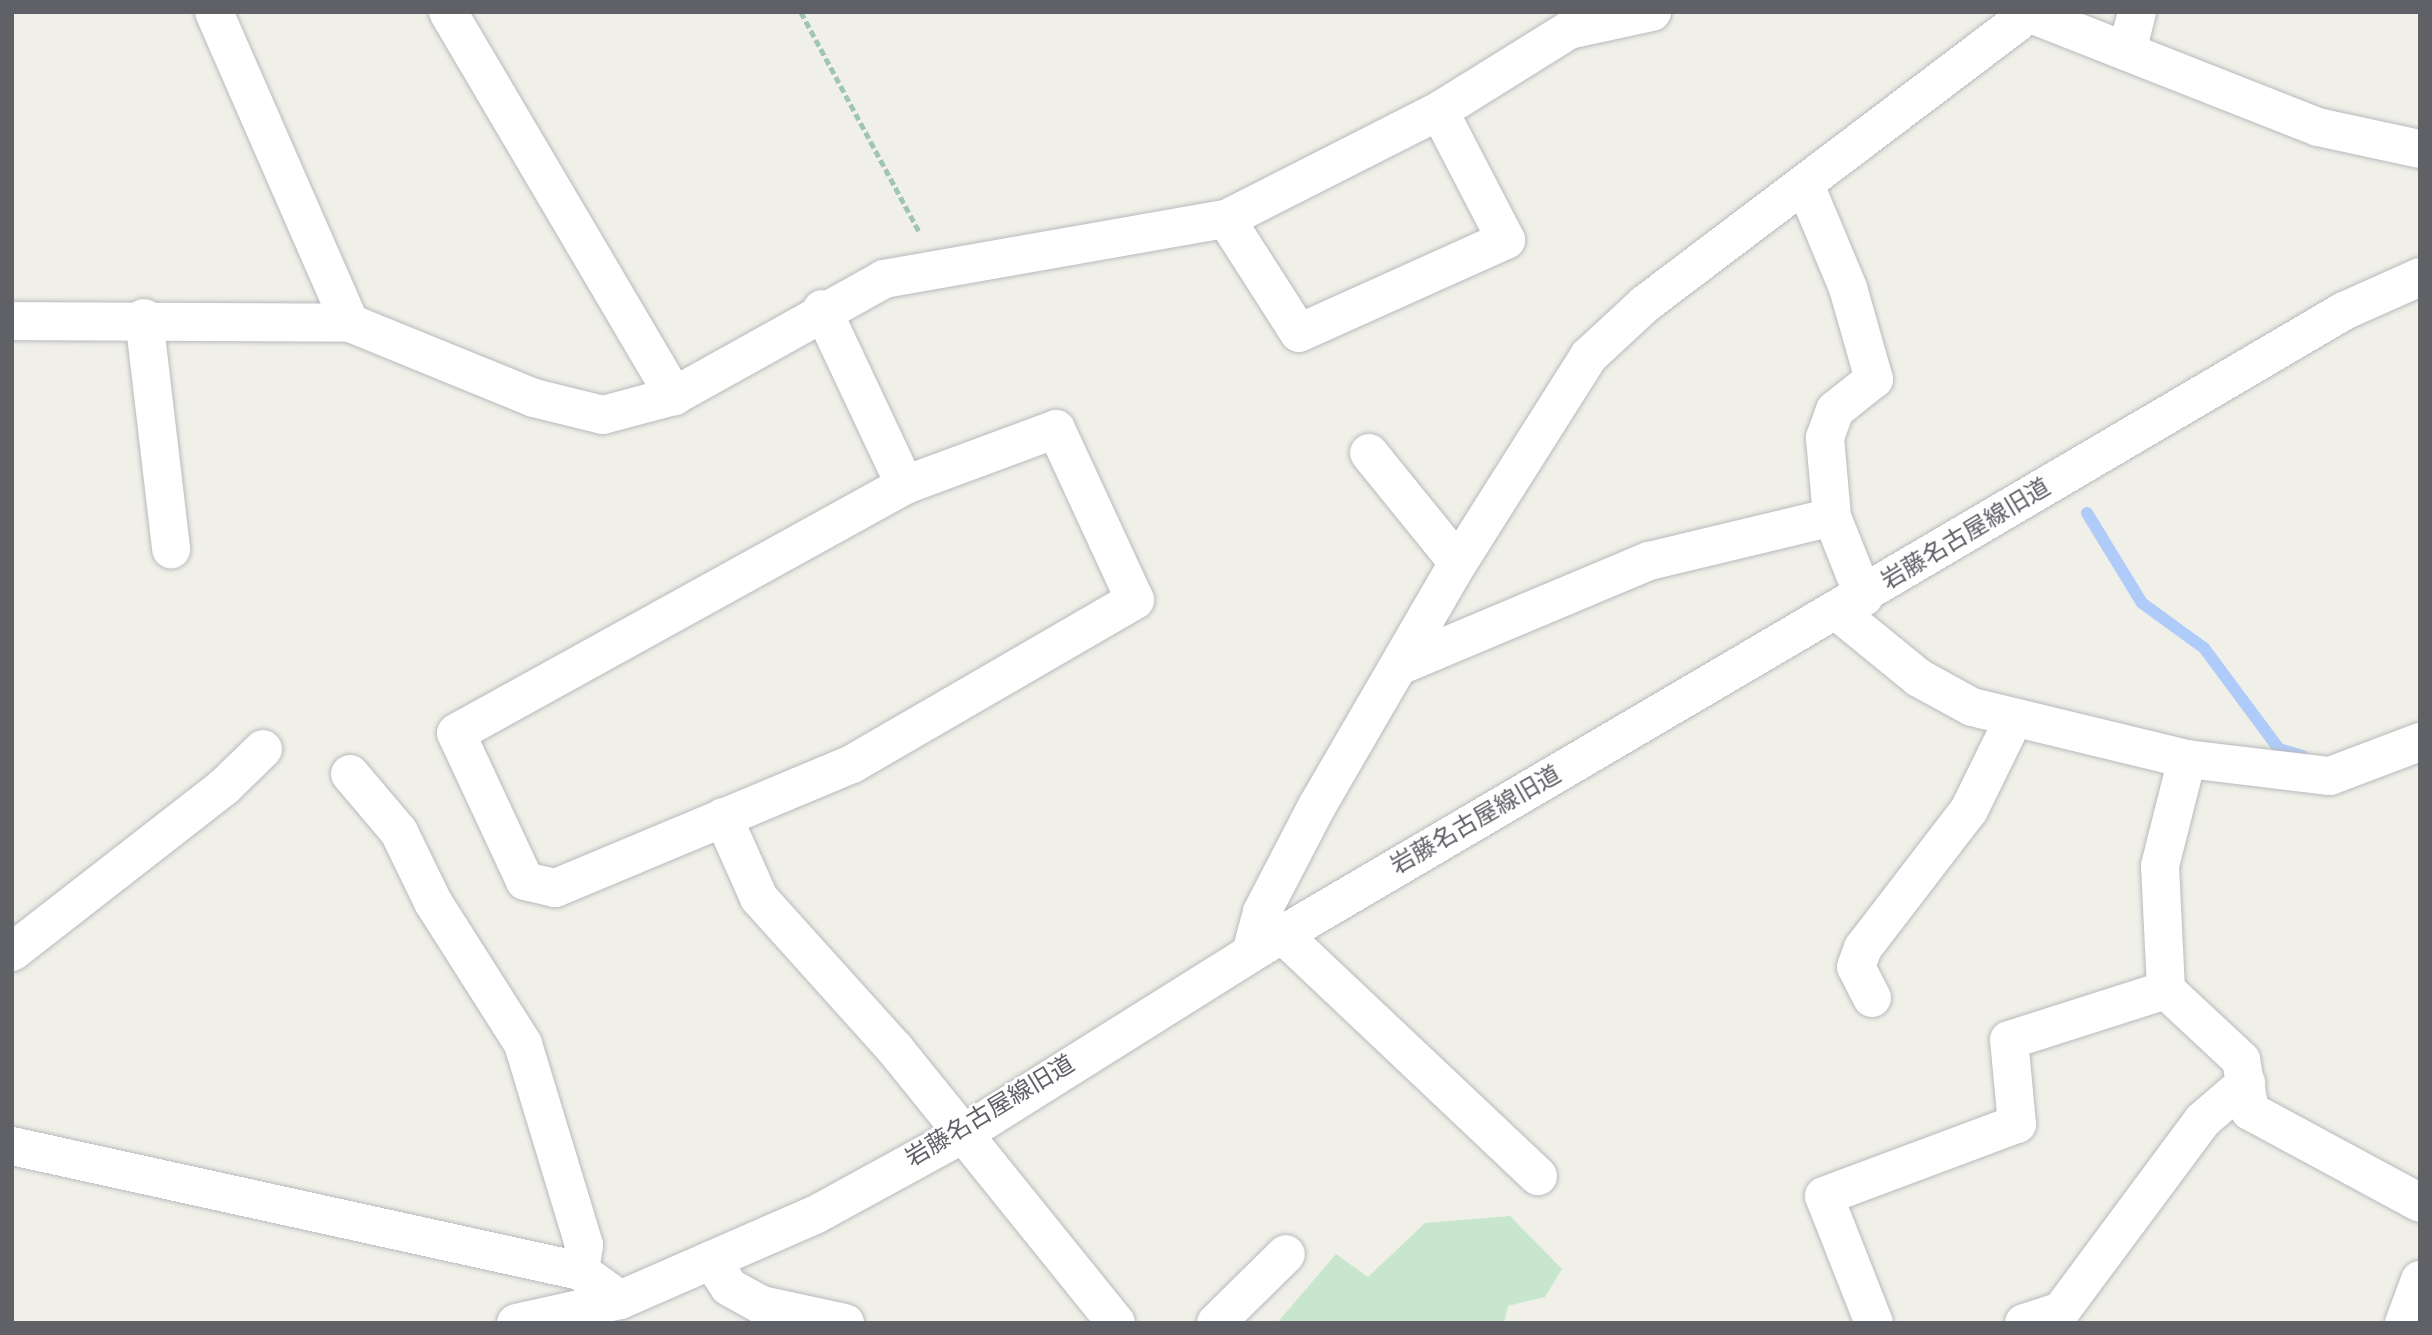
<!DOCTYPE html>
<html>
<head>
<meta charset="utf-8">
<style>
	body { margin:0 }
	#map { position:relative; width:2432px; height:1335px; overflow:hidden; background:#f0f0e8; font-family:Overpass,"Noto Sans JP",sans-serif }
	div>[style] { position:absolute }
	[style*='--x'] { left:calc(var(--x)*1px); top:calc(var(--y)*1px); width:calc(var(--w)*1px); rotate:calc(var(--a)*1deg) }
	.green>* { inset:0; background:#c7e6cd }
	.stream>* { height:12px; margin:-6px; padding:0 6px; transform-origin:6px; border-radius:6px; background:#afcbfa }
	.path>* { height:4.5px; margin-top:-2.25px; transform-origin:0; background:repeating-linear-gradient(90deg,#a0c6b2 0 7px,transparent 0 10.5px) }
	.roads { filter:drop-shadow(0 0 2px #b8b9bd) drop-shadow(0 0 2px #b8b9bd) }
	.minor>* { height:38px; margin:-19px; padding:0 19px; transform-origin:19px; border-radius:19px; background:#fff }
	span { translate:-50% -50%; white-space:nowrap; text-align:center; line-height:1.15; -webkit-text-stroke:5px #fff; paint-order:stroke }
	.street-label { font-size:24px; color:#5f6167 }
	.frame { position:absolute; inset:0; border:14px solid #5f6167; pointer-events:none }
</style>
</head>
<body>
<div id="map">
	<div class="green">
		<div style="clip-path:polygon(1510px 1216px,1562px 1269px,1545px 1297px,1508px 1306px,1504px 1323px,1277px 1323px,1336px 1254px,1368px 1277px,1425px 1223px)"></div>
	</div>
	<div class="stream">
		<div style="--x:2087;--y:513;--w:105;--a:58.6"></div>
		<div style="--x:2142;--y:603;--w:77;--a:36"></div>
		<div style="--x:2204;--y:648;--w:126;--a:53.4"></div>
		<div style="--x:2279;--y:749;--w:24;--a:17"></div>
	</div>
	<div class="path">
		<div style="--x:801;--y:12;--w:251;--a:61.7"></div>
	</div>
	<div class="roads">
		<div class="minor">
			<div style="--x:214;--y:12;--w:339;--a:66.4"></div>
			<div style="--x:448;--y:12;--w:446;--a:59.5"></div>
			<div style="--x:2026;--y:12;--w:314;--a:21.5"></div>
			<div style="--x:2318;--y:127;--w:104;--a:12.2"></div>
			<div style="--x:2128;--y:48;--w:37;--a:-76"></div>
			<div style="--x:1805;--y:185;--w:112;--a:67.3"></div>
			<div style="--x:1848;--y:288;--w:95;--a:74.1"></div>
			<div style="--x:1874;--y:379;--w:50;--a:141.5"></div>
			<div style="--x:1835;--y:410;--w:30;--a:110"></div>
			<div style="--x:1825;--y:438;--w:79;--a:84.9"></div>
			<div style="--x:1832;--y:517;--w:86;--a:68.2"></div>
			<div style="--x:1226;--y:219;--w:135;--a:57.4"></div>
			<div style="--x:1299;--y:333;--w:227;--a:-24.2"></div>
			<div style="--x:1506;--y:240;--w:145;--a:-117.4"></div>
			<div style="--x:822;--y:309;--w:195;--a:64.8"></div>
			<div style="--x:144;--y:318;--w:233;--a:83.3"></div>
			<div style="--x:12;--y:321;--w:338;--a:0.3"></div>
			<div style="--x:350;--y:323;--w:199;--a:22.2"></div>
			<div style="--x:534;--y:398;--w:71;--a:13.8"></div>
			<div style="--x:603;--y:415;--w:73;--a:-15"></div>
			<div style="--x:674;--y:396;--w:240;--a:-29.1"></div>
			<div style="--x:884;--y:279;--w:347;--a:-10"></div>
			<div style="--x:1226;--y:219;--w:239;--a:-26.9"></div>
			<div style="--x:1439;--y:111;--w:153;--a:-31.9"></div>
			<div style="--x:1569;--y:30;--w:85;--a:-12.2"></div>
			<div style="--x:1056;--y:429;--w:188;--a:65.2"></div>
			<div style="--x:1135;--y:600;--w:327;--a:149.9"></div>
			<div style="--x:852;--y:764;--w:322;--a:157.3"></div>
			<div style="--x:555;--y:888;--w:31;--a:-167"></div>
			<div style="--x:525;--y:881;--w:163;--a:-115"></div>
			<div style="--x:456;--y:733;--w:513;--a:-28.91"></div>
			<div style="--x:905;--y:485;--w:161;--a:-20.3"></div>
			<div style="--x:1369;--y:453;--w:141;--a:51"></div>
			<div style="--x:1838;--y:612;--w:104;--a:39.2"></div>
			<div style="--x:1919;--y:678;--w:60;--a:28.7"></div>
			<div style="--x:1972;--y:707;--w:221;--a:13.6"></div>
			<div style="--x:2187;--y:759;--w:144;--a:6.8"></div>
			<div style="--x:2330;--y:776;--w:96;--a:-20.7"></div>
			<div style="--x:1399;--y:666;--w:271;--a:-22.8"></div>
			<div style="--x:1649;--y:561;--w:188;--a:-13.5"></div>
			<div style="--x:2187;--y:759;--w:110;--a:104.2"></div>
			<div style="--x:2160;--y:866;--w:124;--a:87.2"></div>
			<div style="--x:2166;--y:990;--w:103;--a:43"></div>
			<div style="--x:2241;--y:1060;--w:52;--a:80"></div>
			<div style="--x:2250;--y:1111;--w:193;--a:28.4"></div>
			<div style="--x:350;--y:774;--w:76;--a:49.8"></div>
			<div style="--x:399;--y:832;--w:78;--a:64.1"></div>
			<div style="--x:433;--y:902;--w:168;--a:57.6"></div>
			<div style="--x:523;--y:1044;--w:210;--a:73.1"></div>
			<div style="--x:584;--y:1245;--w:26;--a:99"></div>
			<div style="--x:723;--y:817;--w:89;--a:66"></div>
			<div style="--x:759;--y:898;--w:203;--a:48"></div>
			<div style="--x:895;--y:1049;--w:352;--a:51.1"></div>
			<div style="--x:1283;--y:935;--w:351;--a:43.4"></div>
			<div style="--x:12;--y:952;--w:270;--a:-37.9"></div>
			<div style="--x:225;--y:786;--w:53;--a:-44.2"></div>
			<div style="--x:1251;--y:953;--w:42;--a:-75"></div>
			<div style="--x:1262;--y:912;--w:119;--a:-62.6"></div>
			<div style="--x:1317;--y:806;--w:281;--a:-59.9"></div>
			<div style="--x:1458;--y:563;--w:245;--a:-57.7"></div>
			<div style="--x:1589;--y:356;--w:76;--a:-42.9"></div>
			<div style="--x:1645;--y:304;--w:481;--a:-37.1"></div>
			<div style="--x:1872;--y:998;--w:35;--a:-117"></div>
			<div style="--x:1856;--y:967;--w:20;--a:-70"></div>
			<div style="--x:1863;--y:948;--w:174;--a:-52.5"></div>
			<div style="--x:1969;--y:810;--w:102;--a:-63.9"></div>
			<div style="--x:12;--y:1146;--w:582;--a:12.41"></div>
			<div style="--x:580;--y:1271;--w:49;--a:35.9"></div>
			<div style="--x:711;--y:1260;--w:32;--a:56"></div>
			<div style="--x:729;--y:1287;--w:38;--a:29"></div>
			<div style="--x:762;--y:1305;--w:85;--a:12.2"></div>
			<div style="--x:516;--y:1323;--w:107;--a:-12.5"></div>
			<div style="--x:620;--y:1300;--w:213;--a:-23.6"></div>
			<div style="--x:815;--y:1215;--w:169;--a:-28.7"></div>
			<div style="--x:963;--y:1134;--w:340;--a:-32.1"></div>
			<div style="--x:1251;--y:953;--w:1268;--a:-30.43"></div>
			<div style="--x:2344;--y:311;--w:83;--a:-24.1"></div>
			<div style="--x:1216;--y:1323;--w:98;--a:-44.6"></div>
			<div style="--x:1874;--y:1323;--w:136;--a:-111.5"></div>
			<div style="--x:1824;--y:1196;--w:206;--a:-20.5"></div>
			<div style="--x:2017;--y:1124;--w:84;--a:-95.4"></div>
			<div style="--x:2009;--y:1040;--w:165;--a:-17.7"></div>
			<div style="--x:2024;--y:1323;--w:39;--a:-18"></div>
			<div style="--x:2061;--y:1311;--w:238;--a:-53.4"></div>
			<div style="--x:2203;--y:1120;--w:57;--a:-40.7"></div>
			<div style="--x:2404;--y:1323;--w:46;--a:-69.6"></div>
		</div>
	</div>
	<div class="street-label">
		<span style="left:1967px;top:536px;rotate:-31deg">岩藤名古屋線旧道</span>
		<span style="left:1477px;top:822px;rotate:-30deg">岩藤名古屋線旧道</span>
		<span style="left:991px;top:1113px;rotate:-31deg">岩藤名古屋線旧道</span>
	</div>
	<div class="frame"></div>
</div>
</body>
</html>
